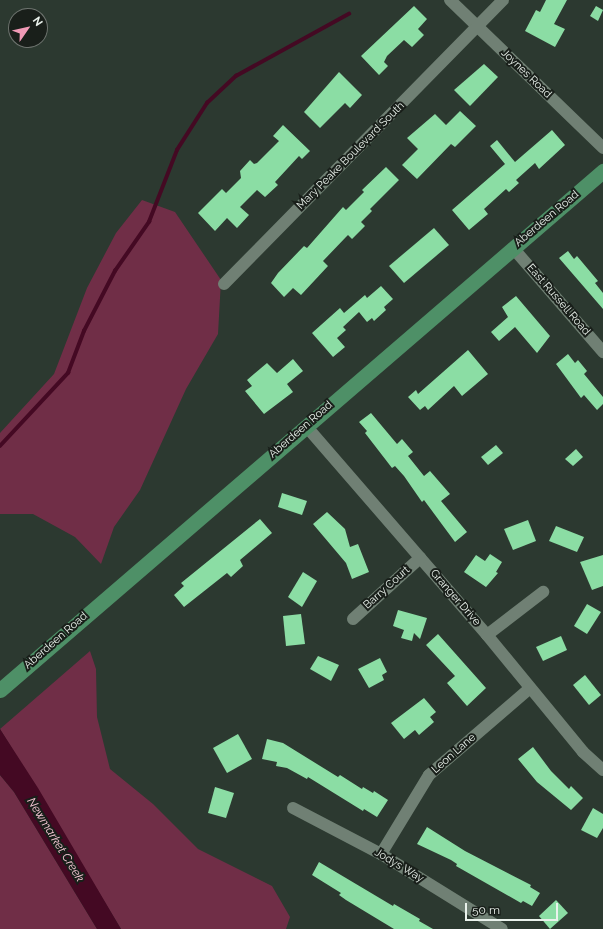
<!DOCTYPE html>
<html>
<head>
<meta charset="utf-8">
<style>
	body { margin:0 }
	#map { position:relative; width:603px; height:929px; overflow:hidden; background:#2c3930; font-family:Raleway,sans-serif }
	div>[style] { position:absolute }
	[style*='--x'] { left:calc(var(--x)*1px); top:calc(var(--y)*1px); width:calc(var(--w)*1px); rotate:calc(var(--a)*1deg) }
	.green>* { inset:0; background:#702e47 }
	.water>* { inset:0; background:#440923 }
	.stream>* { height:3.5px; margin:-1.75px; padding:0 1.75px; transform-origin:1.75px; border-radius:1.75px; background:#440923 }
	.building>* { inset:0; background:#8bdda4 }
	.minor>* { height:12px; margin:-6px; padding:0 6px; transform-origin:6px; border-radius:6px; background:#708074 }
	.major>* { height:15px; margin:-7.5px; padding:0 7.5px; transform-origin:7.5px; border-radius:7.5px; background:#4e9067 }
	span { translate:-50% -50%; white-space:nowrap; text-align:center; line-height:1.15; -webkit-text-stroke:4px #191f1a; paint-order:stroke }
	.street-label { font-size:11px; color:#eaf2ec }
	.water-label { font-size:12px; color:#facad8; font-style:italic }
	.north { position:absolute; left:8px; top:8px; width:40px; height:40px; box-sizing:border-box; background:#191f1a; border:1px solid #6d736e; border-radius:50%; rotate:56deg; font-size:11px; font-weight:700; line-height:16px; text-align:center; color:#eaf2ec }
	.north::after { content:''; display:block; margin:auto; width:14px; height:18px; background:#f09ab6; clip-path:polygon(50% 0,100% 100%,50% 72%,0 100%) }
	.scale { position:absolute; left:465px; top:903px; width:93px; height:18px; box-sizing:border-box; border:2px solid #eaf2ec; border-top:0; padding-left:5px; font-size:12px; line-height:14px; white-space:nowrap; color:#eaf2ec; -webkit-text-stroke:3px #191f1a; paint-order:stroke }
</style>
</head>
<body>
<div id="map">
	<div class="green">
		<div style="clip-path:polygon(142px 200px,175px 212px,221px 280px,218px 334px,186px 389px,140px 490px,114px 527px,101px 564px,75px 537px,33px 514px,0 514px,0 433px,54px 374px,87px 288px,116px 233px)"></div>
		<div style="clip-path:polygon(90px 651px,96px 669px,97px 717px,110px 769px,153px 804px,198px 849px,272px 886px,290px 917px,286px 929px,121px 929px,0 729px)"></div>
		<div style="clip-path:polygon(0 775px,14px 792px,97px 929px,0 929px)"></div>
	</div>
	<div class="water">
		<div style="clip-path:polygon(0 729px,38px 788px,121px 929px,97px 929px,14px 792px,0 775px)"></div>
	</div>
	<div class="stream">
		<div style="--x:0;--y:446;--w:100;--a:-47"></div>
		<div style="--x:68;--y:373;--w:45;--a:-69.1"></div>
		<div style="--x:84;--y:331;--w:68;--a:-62.7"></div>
		<div style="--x:115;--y:271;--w:60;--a:-55.2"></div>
		<div style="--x:149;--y:222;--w:77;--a:-68.7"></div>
		<div style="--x:177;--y:150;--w:56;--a:-57.4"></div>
		<div style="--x:207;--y:103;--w:40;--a:-43"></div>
		<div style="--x:236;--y:76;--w:129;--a:-28.8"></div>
	</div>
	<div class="building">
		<div style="clip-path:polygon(546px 0,567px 0,554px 24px,565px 29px,555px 47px,525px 31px,536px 10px,540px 12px)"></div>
		<div style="clip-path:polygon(414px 6px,427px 19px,418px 29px,424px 35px,412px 47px,404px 40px,387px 56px,384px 62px,388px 66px,379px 75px,361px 56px)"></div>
		<div style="clip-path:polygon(596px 6px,603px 10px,598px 21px,590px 16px)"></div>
		<div style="clip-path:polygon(484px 64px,498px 77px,470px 106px,454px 90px)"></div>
		<div style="clip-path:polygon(339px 72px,362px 95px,350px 108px,345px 103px,320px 128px,304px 112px)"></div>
		<div style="clip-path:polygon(460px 111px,476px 126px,455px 147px,451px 144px,417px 179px,402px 165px,418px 149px,407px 138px,435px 114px,446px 125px)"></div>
		<div style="clip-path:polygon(283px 125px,310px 151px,302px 159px,299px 156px,275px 182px,278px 185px,265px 197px,257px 190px,240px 207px,249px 215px,237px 228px,227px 218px,215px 231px,198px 213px,222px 189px,226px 193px,241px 178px,240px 171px,250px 160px,254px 164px,257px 163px,279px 141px,273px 136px)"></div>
		<div style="clip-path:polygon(552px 130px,565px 145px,539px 169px,535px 163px,516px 180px,519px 183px,509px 192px,506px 189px,484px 209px,488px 214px,469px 230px,452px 210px,505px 164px,490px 146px,497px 140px,515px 162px)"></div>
		<div style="clip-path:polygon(386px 167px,399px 180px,370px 209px,372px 211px,361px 222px,365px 226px,352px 239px,348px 235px,346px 237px,323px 261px,328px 266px,301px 295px,293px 288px,284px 297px,271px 283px,278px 273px,304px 246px,307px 248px,343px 207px,346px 210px,364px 192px,362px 190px)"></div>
		<div style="clip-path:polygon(434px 228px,449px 245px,404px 283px,389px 266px)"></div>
		<div style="clip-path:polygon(568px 251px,574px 259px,577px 256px,598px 281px,595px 283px,603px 293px,603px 309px,559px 258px)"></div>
		<div style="clip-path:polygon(381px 286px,393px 299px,384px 307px,386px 310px,374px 321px,372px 318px,367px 322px,359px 312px,343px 327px,346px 330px,337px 338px,345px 347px,333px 357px,312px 333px,340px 308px,344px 313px,365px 295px,367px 298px)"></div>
		<div style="clip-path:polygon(516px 296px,550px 336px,537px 353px,515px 327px,499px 341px,491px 332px,508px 317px,502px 307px)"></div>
		<div style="clip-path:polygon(468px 350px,488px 374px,462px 396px,454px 386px,428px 410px,425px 406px,420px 410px,408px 397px,416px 390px,418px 394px)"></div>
		<div style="clip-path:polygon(568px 354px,575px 363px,578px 360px,587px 371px,584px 374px,603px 397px,603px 404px,597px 410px,584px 395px,581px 398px,556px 364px)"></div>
		<div style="clip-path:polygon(293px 359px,303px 371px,287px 384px,293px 392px,264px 414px,245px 391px,252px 386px,247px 380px,267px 363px,277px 373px)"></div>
		<div style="clip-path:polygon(371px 413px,397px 444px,402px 439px,413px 452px,408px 456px,424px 476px,430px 471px,450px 494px,441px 501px,467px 532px,455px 542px,424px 500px,422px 502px,404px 476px,395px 466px,392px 468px,365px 433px,367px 431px,359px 422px)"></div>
		<div style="clip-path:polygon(496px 445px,503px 453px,488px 465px,481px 457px)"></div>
		<div style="clip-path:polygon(576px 449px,583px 457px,573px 466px,565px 459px)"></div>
		<div style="clip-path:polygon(282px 493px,307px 501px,302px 515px,278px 507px)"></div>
		<div style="clip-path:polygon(327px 512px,345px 529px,350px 547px,358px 544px,369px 572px,352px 579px,346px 563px,313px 524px)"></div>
		<div style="clip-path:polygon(260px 519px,272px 533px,240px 560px,243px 566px,231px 577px,227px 573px,184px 607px,174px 595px,184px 586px,181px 583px)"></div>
		<div style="clip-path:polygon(528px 520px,536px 541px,513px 550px,504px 529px)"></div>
		<div style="clip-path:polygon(556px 526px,584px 537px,577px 552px,549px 541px)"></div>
		<div style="clip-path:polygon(490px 554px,502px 562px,496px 572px,498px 573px,486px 587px,464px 572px,476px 555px,485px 561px)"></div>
		<div style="clip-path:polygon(603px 555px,603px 586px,592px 590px,580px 562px)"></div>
		<div style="clip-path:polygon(303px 572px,317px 581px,302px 607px,288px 597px)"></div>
		<div style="clip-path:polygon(587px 604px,601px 612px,587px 634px,574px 626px)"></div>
		<div style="clip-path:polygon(398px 610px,427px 618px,420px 639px,414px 633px,412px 641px,401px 638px,404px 630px,393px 626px)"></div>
		<div style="clip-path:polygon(301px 614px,305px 644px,286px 646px,283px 616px)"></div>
		<div style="clip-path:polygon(438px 634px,486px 688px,467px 706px,447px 683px,455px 676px,426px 645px)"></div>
		<div style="clip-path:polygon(561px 636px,567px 650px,543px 661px,536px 647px)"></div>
		<div style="clip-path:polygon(318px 656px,339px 665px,331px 681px,310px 669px)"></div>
		<div style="clip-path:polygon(380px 658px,387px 672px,382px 675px,384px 680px,369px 688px,358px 669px)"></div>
		<div style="clip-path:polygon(585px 675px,601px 695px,589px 705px,573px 685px)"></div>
		<div style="clip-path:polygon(424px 698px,436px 712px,430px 717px,434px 722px,419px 735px,415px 730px,404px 739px,391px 723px)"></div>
		<div style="clip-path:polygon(238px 734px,252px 759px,227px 773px,213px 748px)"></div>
		<div style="clip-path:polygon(267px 739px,283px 743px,338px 777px,340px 775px,362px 789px,363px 787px,373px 793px,374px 791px,388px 800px,377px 817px,364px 809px,363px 811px,308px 777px,307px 779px,287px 768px,276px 766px,277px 762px,262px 759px)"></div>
		<div style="clip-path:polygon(533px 747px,551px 771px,569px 789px,571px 786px,583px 798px,571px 810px,537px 782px,518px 759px)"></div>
		<div style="clip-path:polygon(215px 787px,234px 793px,226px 818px,208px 813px)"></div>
		<div style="clip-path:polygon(593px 808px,603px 814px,603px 828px,597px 838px,581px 830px)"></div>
		<div style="clip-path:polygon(427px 827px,465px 851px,531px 885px,530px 887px,540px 893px,532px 906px,523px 901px,521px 903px,456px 866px,457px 864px,451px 860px,417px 844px)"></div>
		<div style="clip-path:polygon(319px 862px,393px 906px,394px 904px,420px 919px,419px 921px,433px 929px,394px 929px,346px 900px,339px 895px,341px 893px,312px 875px)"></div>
		<div style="clip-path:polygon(556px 900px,568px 913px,550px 929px,539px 916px)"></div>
	</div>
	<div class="minor">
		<div style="--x:450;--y:0;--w:213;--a:44"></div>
		<div style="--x:513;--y:248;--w:138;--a:49.1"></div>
		<div style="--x:224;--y:284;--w:398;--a:-45.5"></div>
		<div style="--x:306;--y:426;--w:276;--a:49.1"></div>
		<div style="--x:487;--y:635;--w:151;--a:50.6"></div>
		<div style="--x:583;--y:752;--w:27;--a:42"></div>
		<div style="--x:353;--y:619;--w:91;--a:-42.3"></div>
		<div style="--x:487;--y:635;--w:71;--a:-37.5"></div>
		<div style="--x:293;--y:808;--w:99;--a:27.6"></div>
		<div style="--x:381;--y:854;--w:142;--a:31.8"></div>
		<div style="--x:381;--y:854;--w:92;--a:-58.7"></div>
		<div style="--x:429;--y:775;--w:133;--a:-40.7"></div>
	</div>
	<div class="major">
		<div style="--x:0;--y:690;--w:796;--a:-40.72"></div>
	</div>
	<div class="street-label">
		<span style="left:526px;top:74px;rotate:44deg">Joynes Road</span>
		<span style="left:351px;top:156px;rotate:-45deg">Mary Peake Boulevard South</span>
		<span style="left:547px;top:219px;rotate:-40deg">Aberdeen Road</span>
		<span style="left:558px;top:300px;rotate:49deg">East Russell Road</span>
		<span style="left:301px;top:430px;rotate:-41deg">Aberdeen Road</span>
		<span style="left:387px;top:588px;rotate:-42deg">Barry Court</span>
		<span style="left:455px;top:598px;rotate:49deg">Granger Drive</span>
		<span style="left:56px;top:641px;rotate:-41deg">Aberdeen Road</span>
		<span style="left:454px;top:754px;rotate:-41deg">Leon Lane</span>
		<span style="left:399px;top:866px;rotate:31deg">Jodys Way</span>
	</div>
	<div class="water-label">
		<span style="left:55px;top:840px;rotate:58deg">Newmarket Creek</span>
	</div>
	<div class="north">N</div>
	<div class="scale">50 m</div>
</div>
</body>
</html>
